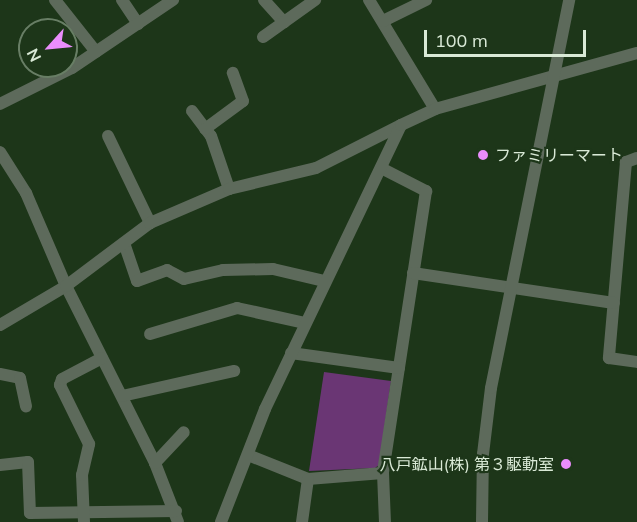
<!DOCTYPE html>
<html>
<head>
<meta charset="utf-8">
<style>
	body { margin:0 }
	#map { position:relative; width:637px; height:522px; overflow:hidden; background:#1d3619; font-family:Mulish,"Noto Sans JP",sans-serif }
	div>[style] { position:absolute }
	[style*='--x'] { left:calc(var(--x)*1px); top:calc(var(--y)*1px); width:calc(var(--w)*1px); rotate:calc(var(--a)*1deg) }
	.green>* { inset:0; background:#6a3674 }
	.minor>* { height:12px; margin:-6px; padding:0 6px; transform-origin:6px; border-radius:6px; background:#5d6a5b }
	.dots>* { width:16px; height:16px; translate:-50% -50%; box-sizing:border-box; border:3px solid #1d3619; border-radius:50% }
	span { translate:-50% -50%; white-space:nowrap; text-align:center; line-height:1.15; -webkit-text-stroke:4.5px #1d3619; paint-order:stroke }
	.poi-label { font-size:16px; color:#d9e9d6 }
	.left { translate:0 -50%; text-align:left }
	.right { translate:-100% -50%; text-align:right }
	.north { position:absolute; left:18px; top:18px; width:60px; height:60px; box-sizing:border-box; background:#1d3619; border:2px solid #687e65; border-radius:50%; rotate:243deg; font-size:16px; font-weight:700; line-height:24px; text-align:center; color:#d9e9d6 }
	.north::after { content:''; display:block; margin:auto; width:21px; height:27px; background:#ea8dfc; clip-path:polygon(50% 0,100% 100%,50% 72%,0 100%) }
	.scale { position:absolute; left:424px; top:30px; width:162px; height:27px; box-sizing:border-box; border:3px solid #d9e9d6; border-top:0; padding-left:8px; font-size:18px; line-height:21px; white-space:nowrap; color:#d9e9d6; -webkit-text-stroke:4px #1d3619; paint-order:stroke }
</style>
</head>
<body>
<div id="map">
	<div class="green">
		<div style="clip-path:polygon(324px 372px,391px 381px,379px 465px,375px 468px,309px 471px)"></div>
	</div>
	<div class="minor">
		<div style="--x:55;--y:0;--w:66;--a:51.7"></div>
		<div style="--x:122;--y:0;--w:29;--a:56"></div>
		<div style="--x:264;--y:0;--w:30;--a:48"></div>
		<div style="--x:369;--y:0;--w:127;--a:58.8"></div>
		<div style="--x:383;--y:21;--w:48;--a:-26"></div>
		<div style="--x:263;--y:37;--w:64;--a:-35.4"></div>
		<div style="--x:0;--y:104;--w:80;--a:-26.6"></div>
		<div style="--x:72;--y:68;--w:122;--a:-34"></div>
		<div style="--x:192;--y:111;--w:31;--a:53"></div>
		<div style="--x:211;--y:136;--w:56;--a:71.2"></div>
		<div style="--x:205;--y:129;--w:47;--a:-36.4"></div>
		<div style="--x:243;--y:101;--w:30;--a:-110"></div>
		<div style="--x:108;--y:136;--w:97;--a:64.2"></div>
		<div style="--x:0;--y:152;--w:49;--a:57.6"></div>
		<div style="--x:26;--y:193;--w:101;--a:66.7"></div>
		<div style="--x:66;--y:286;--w:198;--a:63.3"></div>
		<div style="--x:155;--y:463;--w:63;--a:68.7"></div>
		<div style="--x:637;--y:158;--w:12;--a:160"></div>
		<div style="--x:626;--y:162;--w:197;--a:95"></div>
		<div style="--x:609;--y:358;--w:28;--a:8"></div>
		<div style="--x:381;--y:168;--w:51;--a:27.1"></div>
		<div style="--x:426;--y:191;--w:285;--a:98.7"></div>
		<div style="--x:383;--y:473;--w:49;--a:87.7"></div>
		<div style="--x:124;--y:243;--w:40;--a:71.1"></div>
		<div style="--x:137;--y:281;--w:32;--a:-20"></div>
		<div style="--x:167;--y:270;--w:19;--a:28"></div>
		<div style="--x:184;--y:279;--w:40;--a:-13"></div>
		<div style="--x:223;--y:270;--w:50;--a:-1.1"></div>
		<div style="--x:273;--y:269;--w:52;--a:13.2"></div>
		<div style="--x:413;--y:273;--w:203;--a:8.5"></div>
		<div style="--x:0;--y:325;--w:77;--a:-30.6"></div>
		<div style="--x:66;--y:286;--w:105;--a:-36.9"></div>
		<div style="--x:150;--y:223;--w:86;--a:-23.3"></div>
		<div style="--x:229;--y:189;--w:89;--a:-13.6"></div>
		<div style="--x:316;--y:168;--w:95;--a:-26.8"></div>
		<div style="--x:150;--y:334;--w:91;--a:-16.6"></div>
		<div style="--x:237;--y:308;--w:70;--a:12.4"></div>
		<div style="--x:291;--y:353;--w:109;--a:7.9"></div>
		<div style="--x:0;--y:374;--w:20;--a:11"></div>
		<div style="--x:20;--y:378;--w:29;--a:78"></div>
		<div style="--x:122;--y:396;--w:115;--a:-12.6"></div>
		<div style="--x:248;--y:455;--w:65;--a:21.8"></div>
		<div style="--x:308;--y:479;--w:75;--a:-4.6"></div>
		<div style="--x:155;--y:463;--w:42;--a:-46.9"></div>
		<div style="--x:0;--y:465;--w:28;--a:-6"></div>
		<div style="--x:28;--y:462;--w:51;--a:87.8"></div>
		<div style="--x:30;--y:513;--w:146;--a:-0.8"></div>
		<div style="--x:84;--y:522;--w:47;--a:-92.4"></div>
		<div style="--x:82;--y:475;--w:32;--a:-77"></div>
		<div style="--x:89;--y:444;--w:66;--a:-116.2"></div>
		<div style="--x:60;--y:385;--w:6;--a:-72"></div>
		<div style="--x:62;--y:379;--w:45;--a:-27.7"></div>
		<div style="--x:221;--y:522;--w:121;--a:-68.7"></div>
		<div style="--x:265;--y:409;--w:315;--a:-64.4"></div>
		<div style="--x:401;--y:125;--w:38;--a:-25"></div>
		<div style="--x:435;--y:109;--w:210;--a:-15.5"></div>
		<div style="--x:302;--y:522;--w:43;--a:-82.1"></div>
		<div style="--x:482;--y:522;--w:68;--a:-89.2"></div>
		<div style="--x:483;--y:454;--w:66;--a:-83.1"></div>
		<div style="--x:491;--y:388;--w:396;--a:-78.6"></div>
	</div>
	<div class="dots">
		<div style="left:483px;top:155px;background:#ea8dfc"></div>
		<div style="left:566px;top:464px;background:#ea8dfc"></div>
	</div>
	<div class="poi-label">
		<span class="left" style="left:495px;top:155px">ファミリーマート</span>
		<span class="right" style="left:554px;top:464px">八戸鉱山(株) 第３駆動室</span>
	</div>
	<div class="north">N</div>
	<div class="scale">100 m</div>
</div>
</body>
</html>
